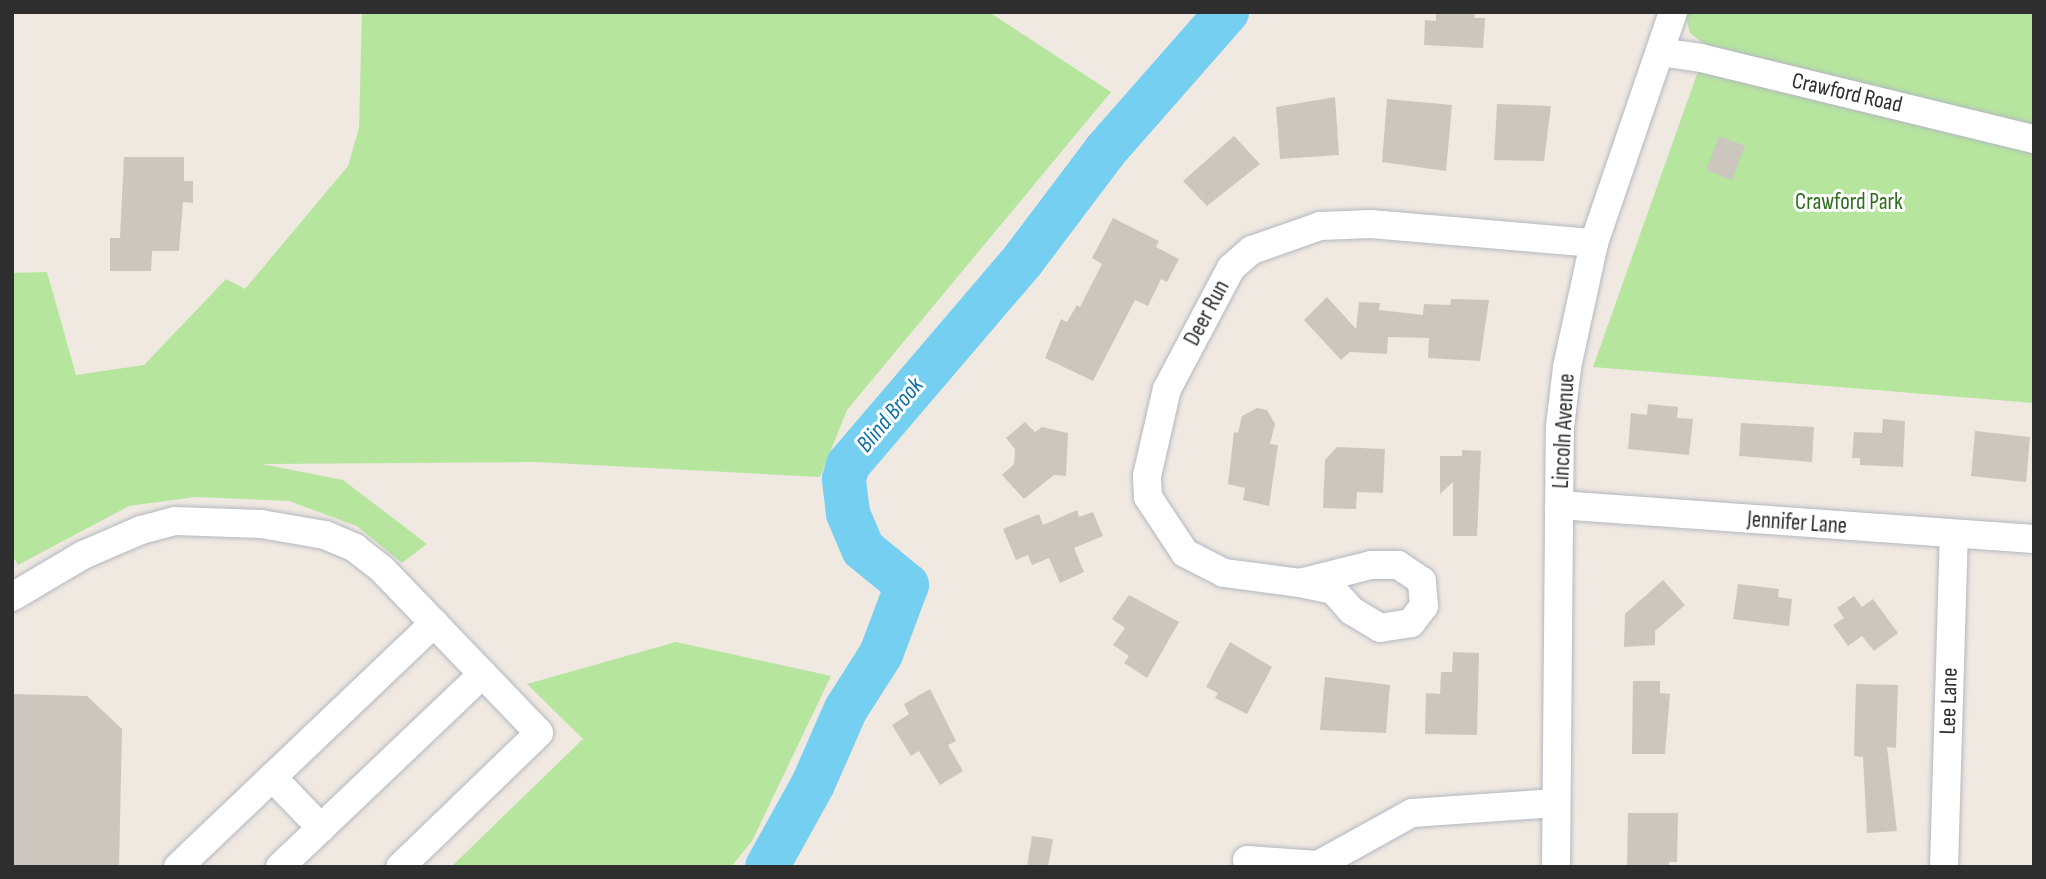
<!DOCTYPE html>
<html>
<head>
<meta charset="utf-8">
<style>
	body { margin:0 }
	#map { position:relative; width:2046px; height:879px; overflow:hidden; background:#efe9e1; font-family:"Sofia Sans Condensed",sans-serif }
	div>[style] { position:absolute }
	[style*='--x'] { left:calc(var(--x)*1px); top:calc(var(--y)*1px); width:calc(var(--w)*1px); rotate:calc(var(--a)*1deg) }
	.green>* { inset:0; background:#b6e59e }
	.river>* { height:44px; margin:-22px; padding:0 22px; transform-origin:22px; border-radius:22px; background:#75cff0 }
	.building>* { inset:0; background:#cbc7bf }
	.roads { filter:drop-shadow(0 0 2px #b4b7c1) drop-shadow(0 0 2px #b4b7c1) }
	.minor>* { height:28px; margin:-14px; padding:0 14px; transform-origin:14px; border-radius:14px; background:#fff }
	span { translate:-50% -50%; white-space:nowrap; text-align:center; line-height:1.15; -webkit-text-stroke:6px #fff; paint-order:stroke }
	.street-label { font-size:23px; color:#2e2e2e }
	.park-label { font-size:23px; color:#2c6e1b }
	.water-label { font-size:24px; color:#0d6fa3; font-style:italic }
	.frame { position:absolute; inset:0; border:14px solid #2e2e2e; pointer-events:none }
</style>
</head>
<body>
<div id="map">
	<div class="green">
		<div style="clip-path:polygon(362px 12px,989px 12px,1111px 92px,847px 410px,820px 477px,537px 462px,262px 464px,343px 480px,427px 544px,402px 563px,357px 526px,289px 501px,195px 497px,129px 506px,18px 565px,12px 555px,12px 273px,47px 272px,76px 375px,144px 365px,226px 279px,245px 289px,348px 166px,359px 128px)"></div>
		<div style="clip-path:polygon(1685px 12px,2034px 12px,2034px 403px,1593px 367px,1707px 46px,1690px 33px)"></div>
		<div style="clip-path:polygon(676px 642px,831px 676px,752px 841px,731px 867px,451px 867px,583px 739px,527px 684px)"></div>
	</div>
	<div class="river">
		<div style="--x:767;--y:867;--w:95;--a:-61"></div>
		<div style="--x:813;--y:784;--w:82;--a:-66.3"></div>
		<div style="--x:846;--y:709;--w:65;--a:-57.5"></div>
		<div style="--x:881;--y:654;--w:74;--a:-69.4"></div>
		<div style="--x:907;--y:585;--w:57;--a:-140.7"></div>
		<div style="--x:863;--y:549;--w:39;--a:-113"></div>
		<div style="--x:848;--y:513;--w:34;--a:-97"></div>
		<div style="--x:844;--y:479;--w:15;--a:-74"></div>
		<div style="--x:848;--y:465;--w:270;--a:-49.5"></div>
		<div style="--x:1023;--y:260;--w:136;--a:-53"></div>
		<div style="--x:1105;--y:151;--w:185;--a:-48.7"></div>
	</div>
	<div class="building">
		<div style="clip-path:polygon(1436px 12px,1475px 12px,1474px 18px,1485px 18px,1483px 48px,1424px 45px,1425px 20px,1436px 21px)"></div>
		<div style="clip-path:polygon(1335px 97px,1339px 155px,1280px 159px,1276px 107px)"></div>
		<div style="clip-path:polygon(1387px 99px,1452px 105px,1446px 171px,1382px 162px)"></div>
		<div style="clip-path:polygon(1497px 104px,1551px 106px,1544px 161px,1494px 160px)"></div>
		<div style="clip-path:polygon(1234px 136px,1260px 164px,1207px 206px,1183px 181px)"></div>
		<div style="clip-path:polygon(1719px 136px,1745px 146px,1732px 180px,1706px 170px)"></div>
		<div style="clip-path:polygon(124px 157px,184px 157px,184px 181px,193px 181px,193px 203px,183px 202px,179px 251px,152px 251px,151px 271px,110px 271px,110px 238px,120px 238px)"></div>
		<div style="clip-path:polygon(1113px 218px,1159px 241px,1156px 247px,1179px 259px,1167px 282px,1161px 279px,1148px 306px,1135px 300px,1093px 381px,1045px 358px,1061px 319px,1067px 322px,1077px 305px,1080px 307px,1102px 264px,1092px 258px)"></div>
		<div style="clip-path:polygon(1327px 297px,1356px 329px,1359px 302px,1380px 303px,1379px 310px,1423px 315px,1424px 304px,1450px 305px,1451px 299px,1489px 300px,1480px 361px,1428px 358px,1429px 338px,1388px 337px,1387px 354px,1350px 352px,1341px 360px,1304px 320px)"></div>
		<div style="clip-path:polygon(1648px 404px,1678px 407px,1677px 418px,1693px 419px,1689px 455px,1628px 449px,1631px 413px,1647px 415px)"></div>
		<div style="clip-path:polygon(1257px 408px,1267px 410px,1275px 424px,1270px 444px,1278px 445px,1269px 506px,1243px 500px,1245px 488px,1228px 484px,1234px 432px,1238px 433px,1242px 416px)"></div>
		<div style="clip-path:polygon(1883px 419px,1905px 421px,1903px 467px,1860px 465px,1860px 458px,1852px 458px,1854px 432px,1882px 433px)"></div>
		<div style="clip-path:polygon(1025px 422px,1035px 432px,1042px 427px,1068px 433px,1066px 476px,1054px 475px,1024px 499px,1002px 475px,1014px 464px,1015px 449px,1006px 438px)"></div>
		<div style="clip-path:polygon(1741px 423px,1814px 427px,1812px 462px,1739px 456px)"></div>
		<div style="clip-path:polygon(1975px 431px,2030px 437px,2026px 482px,1971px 476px)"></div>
		<div style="clip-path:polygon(1337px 447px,1385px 449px,1383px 493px,1357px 492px,1356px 509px,1323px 508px,1325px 460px)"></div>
		<div style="clip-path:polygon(1462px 450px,1481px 451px,1477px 536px,1453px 536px,1453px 482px,1440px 494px,1440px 456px,1462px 456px)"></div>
		<div style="clip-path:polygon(1077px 510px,1079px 517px,1093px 512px,1103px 536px,1074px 548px,1084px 572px,1060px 583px,1049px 558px,1032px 565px,1028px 555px,1016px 560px,1003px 529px,1039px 514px,1043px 525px)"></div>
		<div style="clip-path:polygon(1663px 580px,1685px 605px,1655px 631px,1655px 645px,1624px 647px,1625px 614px)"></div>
		<div style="clip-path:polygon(1738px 584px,1779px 589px,1778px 597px,1792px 599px,1789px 626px,1733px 619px)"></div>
		<div style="clip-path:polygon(1129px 595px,1179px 622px,1147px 678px,1124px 663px,1129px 656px,1113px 645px,1125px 628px,1112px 619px)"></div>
		<div style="clip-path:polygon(1854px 596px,1862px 607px,1873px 599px,1898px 633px,1874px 651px,1862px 636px,1848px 646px,1833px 625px,1844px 618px,1837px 608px)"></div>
		<div style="clip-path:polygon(1230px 642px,1272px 667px,1247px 714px,1215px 698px,1218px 693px,1206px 687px)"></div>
		<div style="clip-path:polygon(1453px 652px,1479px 653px,1477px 735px,1425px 734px,1426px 693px,1440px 694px,1441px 672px,1452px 672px)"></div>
		<div style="clip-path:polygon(1325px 677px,1390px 685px,1386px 733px,1320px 730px)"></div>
		<div style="clip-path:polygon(1633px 681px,1660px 681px,1660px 693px,1670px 694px,1665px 754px,1632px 754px)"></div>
		<div style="clip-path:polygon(1856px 684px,1898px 685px,1896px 748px,1887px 747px,1897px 831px,1867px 833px,1863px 757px,1854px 756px)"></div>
		<div style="clip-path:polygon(930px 689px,956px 741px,948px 745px,963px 771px,940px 785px,919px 751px,911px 756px,892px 725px,909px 714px,904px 704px)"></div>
		<div style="clip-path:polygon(12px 694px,87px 696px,122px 729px,119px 867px,12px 867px)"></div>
		<div style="clip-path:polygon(1628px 813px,1678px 813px,1677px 862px,1669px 862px,1669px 867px,1627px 867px)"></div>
		<div style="clip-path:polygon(1032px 836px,1053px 839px,1048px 867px,1027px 867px)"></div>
	</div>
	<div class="roads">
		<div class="minor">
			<div style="--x:1660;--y:52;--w:41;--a:8.3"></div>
			<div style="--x:1701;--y:58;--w:343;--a:13.7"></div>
			<div style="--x:1559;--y:505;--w:476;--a:4.1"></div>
			<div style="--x:1300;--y:583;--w:34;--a:12"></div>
			<div style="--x:1333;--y:590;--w:28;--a:48"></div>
			<div style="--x:1352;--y:611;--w:33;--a:31"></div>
			<div style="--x:1380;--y:628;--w:31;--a:-9"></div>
			<div style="--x:1411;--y:623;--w:21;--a:-53"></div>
			<div style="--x:1424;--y:606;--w:25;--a:-95"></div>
			<div style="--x:1422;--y:581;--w:29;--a:-146"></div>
			<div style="--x:1398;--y:565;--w:27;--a:180"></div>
			<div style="--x:1371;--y:565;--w:73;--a:165.8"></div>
			<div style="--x:1300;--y:583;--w:77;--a:-172.5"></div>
			<div style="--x:1224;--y:573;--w:44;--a:-152.9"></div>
			<div style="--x:1185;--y:553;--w:67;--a:-123.5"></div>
			<div style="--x:1148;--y:497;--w:21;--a:-93"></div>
			<div style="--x:1147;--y:476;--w:89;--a:-77.1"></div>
			<div style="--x:1167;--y:389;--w:137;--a:-62.1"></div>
			<div style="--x:1231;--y:268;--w:28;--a:-41"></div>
			<div style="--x:1252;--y:250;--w:72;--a:-19.4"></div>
			<div style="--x:1320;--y:226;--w:51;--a:-2.2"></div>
			<div style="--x:1371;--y:224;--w:224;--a:4.9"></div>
			<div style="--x:12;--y:597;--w:82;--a:-30.6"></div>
			<div style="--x:83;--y:555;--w:63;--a:-23.3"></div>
			<div style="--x:141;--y:530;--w:35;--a:-15"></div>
			<div style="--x:175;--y:521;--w:86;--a:2"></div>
			<div style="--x:261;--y:524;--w:65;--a:9.8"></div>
			<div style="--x:325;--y:535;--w:33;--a:23"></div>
			<div style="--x:355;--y:548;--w:33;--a:38"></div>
			<div style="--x:381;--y:568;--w:228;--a:46.2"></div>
			<div style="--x:539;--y:733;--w:193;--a:136"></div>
			<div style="--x:272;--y:777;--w:71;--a:46.1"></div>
			<div style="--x:1247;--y:860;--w:71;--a:4"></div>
			<div style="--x:1318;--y:865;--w:107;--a:-29"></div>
			<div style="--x:1412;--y:813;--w:144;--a:-4"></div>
			<div style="--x:178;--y:867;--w:354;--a:-43.6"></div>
			<div style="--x:280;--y:867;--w:280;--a:-43.6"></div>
			<div style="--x:1556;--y:867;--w:440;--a:-89.5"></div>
			<div style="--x:1560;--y:427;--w:60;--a:-83.3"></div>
			<div style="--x:1567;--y:367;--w:127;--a:-77.7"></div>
			<div style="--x:1594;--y:243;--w:244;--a:-71.1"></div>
			<div style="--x:1944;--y:867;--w:332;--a:-88.3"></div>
		</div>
	</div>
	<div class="street-label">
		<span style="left:1847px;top:93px;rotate:13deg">Crawford Road</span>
		<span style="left:1207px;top:313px;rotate:-62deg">Deer Run</span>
		<span style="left:1564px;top:431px;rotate:-87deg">Lincoln Avenue</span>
		<span style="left:1797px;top:523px;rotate:4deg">Jennifer Lane</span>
		<span style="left:1949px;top:701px;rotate:-88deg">Lee Lane</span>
	</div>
	<div class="park-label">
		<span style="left:1849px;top:202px">Crawford Park</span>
	</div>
	<div class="water-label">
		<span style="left:890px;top:415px;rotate:-50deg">Blind Brook</span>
	</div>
	<div class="frame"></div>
</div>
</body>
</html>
